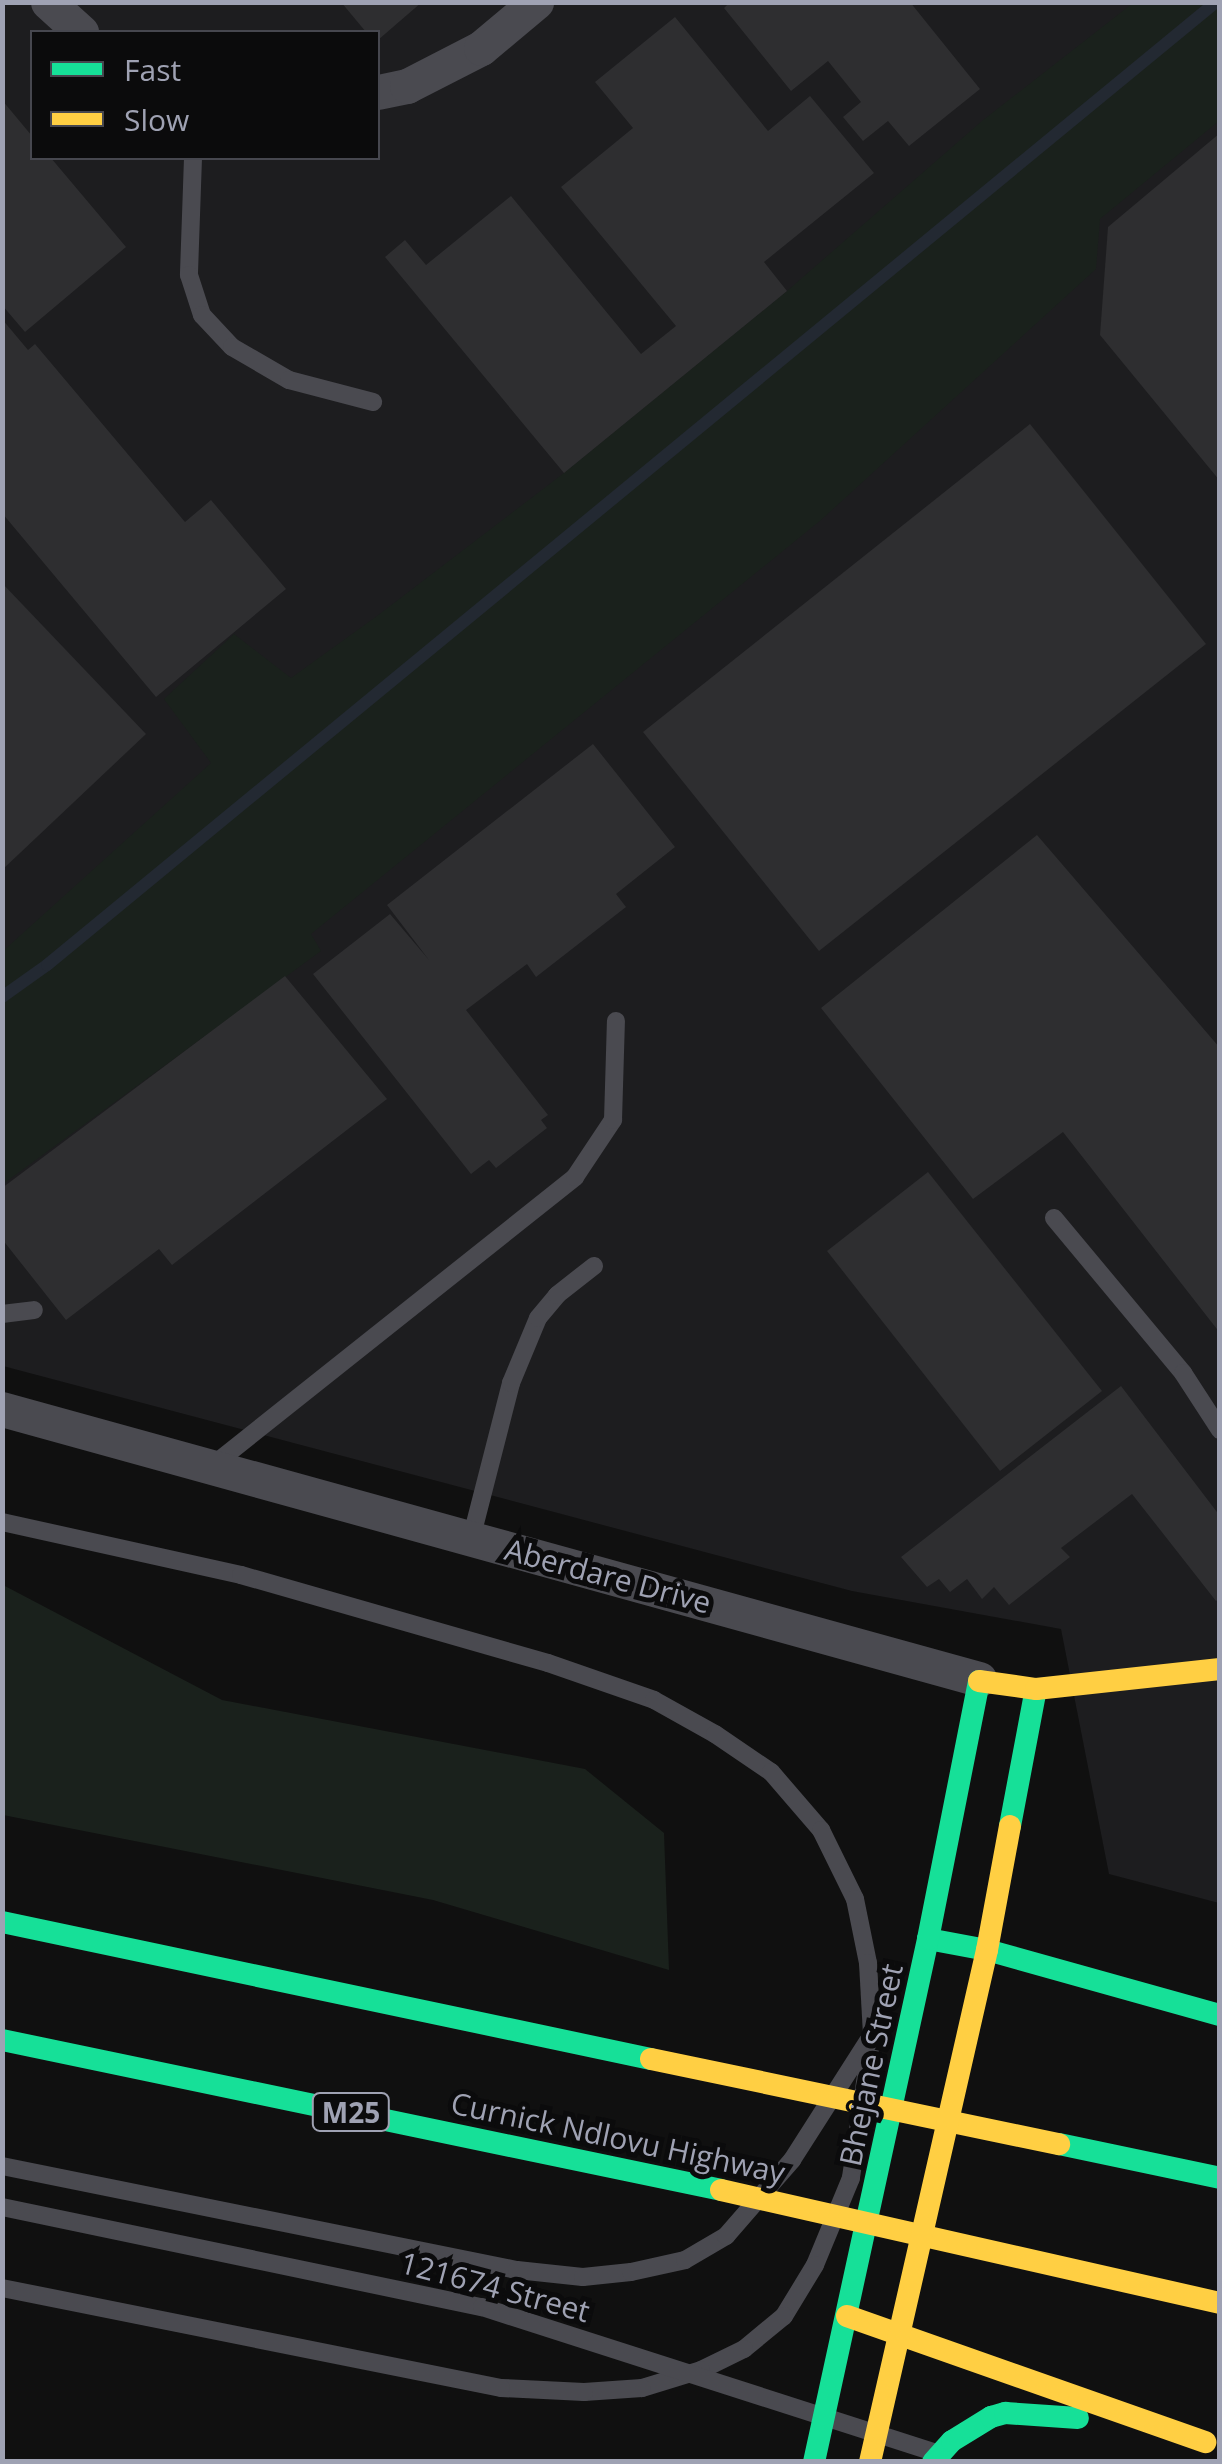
<!DOCTYPE html>
<html>
<head>
<meta charset="utf-8">
<style>
	body { margin:0 }
	#map { position:relative; width:1222px; height:2464px; overflow:hidden; background:#101010; font-family:"Open Sans",sans-serif }
	div>[style] { position:absolute }
	[style*='--x'] { left:calc(var(--x)*1px); top:calc(var(--y)*1px); width:calc(var(--w)*1px); rotate:calc(var(--a)*1deg) }
	.built>* { inset:0; background:#1d1d1f }
	.green>* { inset:0; background:#1a211c }
	.stream>* { height:12px; margin:-6px; padding:0 6px; transform-origin:6px; border-radius:6px; background:#232932 }
	.building>* { inset:0; background:#2e2e30 }
	.lane>* { height:18px; margin:-9px; padding:0 9px; transform-origin:9px; border-radius:9px; background:#4a4a50 }
	.street>* { height:35px; margin:-17.5px; padding:0 17.5px; transform-origin:17.5px; border-radius:17.5px; background:#4a4a50 }
	.fast>* { height:22px; margin:-11px; padding:0 11px; transform-origin:11px; border-radius:11px; background:#16e098 }
	.slow>* { height:22px; margin:-11px; padding:0 11px; transform-origin:11px; border-radius:11px; background:#ffcf43 }
	span { translate:-50% -50%; white-space:nowrap; text-align:center; line-height:1.15; -webkit-text-stroke:10px #0b0b0c; paint-order:stroke }
	.shield-label span { padding:2px 8px; background:#0b0b0c; border:2px solid; border-radius:8px; -webkit-text-stroke-width:0 }
	.shield-label { font-size:28px; color:#9fa2b3; font-weight:700 }
	.street-label { font-size:30px; color:#9fa2b3 }
	.frame { position:absolute; inset:0; border:5px solid #9fa2b3; pointer-events:none }
	.legend { position:absolute; left:30px; top:30px; width:350px; height:130px; box-sizing:border-box; background:#0b0b0c; border:2px solid #46474f; margin:0; padding:12px 18px; list-style:none; font-size:30px; color:#9fa2b3 }
	.legend li { display:flex; align-items:center; gap:20px; height:50px }
	.legend b { width:50px; border:2px solid #46474f }
</style>
</head>
<body>
<div id="map">
	<div class="built">
		<div style="clip-path:polygon(evenodd,2px 3px,1219px 3px,1219px 1903px,1109px 1874px,1061px 1629px,852px 1591px,3px 1366px,2px 3px,32px 32px,378px 32px,378px 158px,32px 158px,32px 32px)"></div>
	</div>
	<div class="green">
		<div style="clip-path:polygon(1133px 3px,1219px 3px,1219px 121px,1100px 219px,1096px 269px,821px 520px,311px 934px,321px 951px,3px 1184px,2px 952px,211px 763px,164px 699px,234px 634px,291px 678px,377px 616px,564px 473px,787px 291px,982px 121px)"></div>
		<div style="clip-path:polygon(3px 1585px,222px 1700px,585px 1769px,664px 1833px,669px 1970px,433px 1900px,3px 1815px)"></div>
	</div>
	<div class="stream">
		<div style="--x:2;--y:997;--w:55;--a:-35.4"></div>
		<div style="--x:47;--y:965;--w:1515;--a:-39.48"></div>
	</div>
	<div class="building">
		<div style="clip-path:polygon(341px 2px,422px 2px,378px 40px,378px 32px,366px 32px)"></div>
		<div style="clip-path:polygon(730px 2px,910px 2px,980px 89px,909px 146px,888px 121px,863px 141px,843px 117px,861px 102px,828px 61px,791px 91px,724px 8px)"></div>
		<div style="clip-path:polygon(675px 17px,768px 131px,810px 96px,874px 173px,764px 262px,787px 291px,564px 473px,385px 257px,405px 240px,426px 265px,511px 196px,641px 354px,676px 326px,561px 187px,633px 128px,595px 82px)"></div>
		<div style="clip-path:polygon(2px 100px,32px 136px,32px 158px,51px 158px,126px 247px,25px 332px,2px 305px)"></div>
		<div style="clip-path:polygon(1220px 133px,1220px 481px,1100px 335px,1108px 227px)"></div>
		<div style="clip-path:polygon(2px 319px,28px 350px,35px 344px,185px 522px,211px 500px,286px 589px,156px 697px,2px 513px)"></div>
		<div style="clip-path:polygon(1030px 424px,1206px 644px,819px 951px,643px 732px)"></div>
		<div style="clip-path:polygon(2px 583px,146px 734px,2px 870px)"></div>
		<div style="clip-path:polygon(593px 744px,675px 847px,616px 894px,626px 907px,536px 977px,527px 964px,466px 1010px,548px 1115px,541px 1120px,547px 1128px,496px 1168px,489px 1160px,471px 1174px,313px 974px,390px 914px,429px 960px,387px 905px)"></div>
		<div style="clip-path:polygon(1037px 835px,1220px 1048px,1220px 1333px,1063px 1132px,973px 1199px,821px 1008px)"></div>
		<div style="clip-path:polygon(285px 976px,387px 1099px,172px 1265px,159px 1249px,66px 1320px,2px 1239px,2px 1188px)"></div>
		<div style="clip-path:polygon(928px 1172px,1102px 1391px,1000px 1471px,827px 1251px)"></div>
		<div style="clip-path:polygon(1121px 1386px,1220px 1516px,1220px 1598px,1216px 1601px,1132px 1494px,1061px 1548px,1070px 1557px,1009px 1605px,994px 1587px,982px 1599px,967px 1579px,950px 1592px,939px 1579px,927px 1587px,901px 1557px)"></div>
	</div>
	<div class="lane">
		<div style="--x:193;--y:158;--w:117;--a:92"></div>
		<div style="--x:189;--y:275;--w:42;--a:72"></div>
		<div style="--x:202;--y:315;--w:44;--a:46.8"></div>
		<div style="--x:232;--y:347;--w:66;--a:30.1"></div>
		<div style="--x:289;--y:380;--w:87;--a:14.7"></div>
		<div style="--x:1054;--y:1218;--w:202;--a:50.2"></div>
		<div style="--x:1183;--y:1373;--w:68;--a:57"></div>
		<div style="--x:2;--y:1314;--w:32;--a:-7"></div>
		<div style="--x:212;--y:1466;--w:464;--a:-38.5"></div>
		<div style="--x:575;--y:1177;--w:69;--a:-56.3"></div>
		<div style="--x:613;--y:1120;--w:99;--a:-88.3"></div>
		<div style="--x:2;--y:1522;--w:245;--a:12.5"></div>
		<div style="--x:241;--y:1575;--w:319;--a:16"></div>
		<div style="--x:548;--y:1663;--w:112;--a:19.2"></div>
		<div style="--x:654;--y:1700;--w:70;--a:29.1"></div>
		<div style="--x:715;--y:1734;--w:68;--a:34.2"></div>
		<div style="--x:771;--y:1772;--w:77;--a:49.2"></div>
		<div style="--x:821;--y:1830;--w:77;--a:63.8"></div>
		<div style="--x:855;--y:1899;--w:65;--a:78.5"></div>
		<div style="--x:868;--y:1963;--w:72;--a:86.8"></div>
		<div style="--x:872;--y:2035;--w:145;--a:98.4"></div>
		<div style="--x:851;--y:2178;--w:94;--a:112.5"></div>
		<div style="--x:815;--y:2265;--w:60;--a:121.3"></div>
		<div style="--x:784;--y:2316;--w:52;--a:140.5"></div>
		<div style="--x:744;--y:2349;--w:48;--a:154"></div>
		<div style="--x:701;--y:2370;--w:62;--a:163"></div>
		<div style="--x:642;--y:2388;--w:58;--a:176.1"></div>
		<div style="--x:584;--y:2392;--w:83;--a:-177.2"></div>
		<div style="--x:501;--y:2388;--w:509;--a:-168.67"></div>
		<div style="--x:471;--y:1539;--w:161;--a:-75.6"></div>
		<div style="--x:511;--y:1383;--w:70;--a:-67.4"></div>
		<div style="--x:538;--y:1318;--w:30;--a:-50"></div>
		<div style="--x:557;--y:1295;--w:47;--a:-38.1"></div>
		<div style="--x:2;--y:2166;--w:525;--a:11.42"></div>
		<div style="--x:517;--y:2270;--w:66;--a:6.1"></div>
		<div style="--x:583;--y:2277;--w:48;--a:-5.9"></div>
		<div style="--x:631;--y:2272;--w:55;--a:-12.5"></div>
		<div style="--x:685;--y:2260;--w:48;--a:-30.3"></div>
		<div style="--x:726;--y:2236;--w:101;--a:-49"></div>
		<div style="--x:792;--y:2160;--w:141;--a:-57.4"></div>
		<div style="--x:2;--y:2207;--w:490;--a:11.8"></div>
		<div style="--x:482;--y:2307;--w:475;--a:17.8"></div>
	</div>
	<div class="street">
		<div style="--x:48;--y:2;--w:45;--a:42.3"></div>
		<div style="--x:378;--y:92;--w:30;--a:-12"></div>
		<div style="--x:407;--y:86;--w:83;--a:-27.2"></div>
		<div style="--x:481;--y:48;--w:72;--a:-39.9"></div>
		<div style="--x:2;--y:1409;--w:1014;--a:15.45"></div>
	</div>
	<div class="fast">
		<div style="--x:1010;--y:1826;--w:139;--a:-79.3"></div>
		<div style="--x:2;--y:1922;--w:663;--a:11.92"></div>
		<div style="--x:928;--y:1939;--w:60;--a:10.6"></div>
		<div style="--x:987;--y:1950;--w:242;--a:15.6"></div>
		<div style="--x:2;--y:2040;--w:734;--a:11.78"></div>
		<div style="--x:1059;--y:2144;--w:165;--a:11.9"></div>
		<div style="--x:814;--y:2462;--w:535;--a:-77.7"></div>
		<div style="--x:928;--y:1939;--w:263;--a:-78.8"></div>
		<div style="--x:933;--y:2462;--w:28;--a:-48"></div>
		<div style="--x:952;--y:2441;--w:46;--a:-31.6"></div>
		<div style="--x:991;--y:2417;--w:15;--a:-16"></div>
		<div style="--x:1005;--y:2413;--w:73;--a:3.9"></div>
	</div>
	<div class="slow">
		<div style="--x:979;--y:1681;--w:58;--a:8"></div>
		<div style="--x:1036;--y:1689;--w:185;--a:-6.2"></div>
		<div style="--x:651;--y:2059;--w:417;--a:11.8"></div>
		<div style="--x:721;--y:2190;--w:512;--a:12.76"></div>
		<div style="--x:847;--y:2316;--w:380;--a:19.4"></div>
		<div style="--x:870;--y:2462;--w:525;--a:-77.13"></div>
		<div style="--x:987;--y:1950;--w:126;--a:-79.5"></div>
	</div>
	<div class="shield-label">
		<span style="left:351px;top:2112px">M25</span>
	</div>
	<div class="street-label">
		<span style="left:608px;top:1576px;rotate:15deg">Aberdare Drive</span>
		<span style="left:871px;top:2065px;rotate:-78deg">Bhejane Street</span>
		<span style="left:618px;top:2138px;rotate:12deg">Curnick Ndlovu Highway</span>
		<span style="left:495px;top:2287px;rotate:15deg">121674 Street</span>
	</div>
	<div class="frame"></div>
	<ul class="legend">
	<li><b style="height:12px;background:#16e098"></b>Fast</li>
	<li><b style="height:12px;background:#ffcf43"></b>Slow</li>
	</ul>
</div>
</body>
</html>
